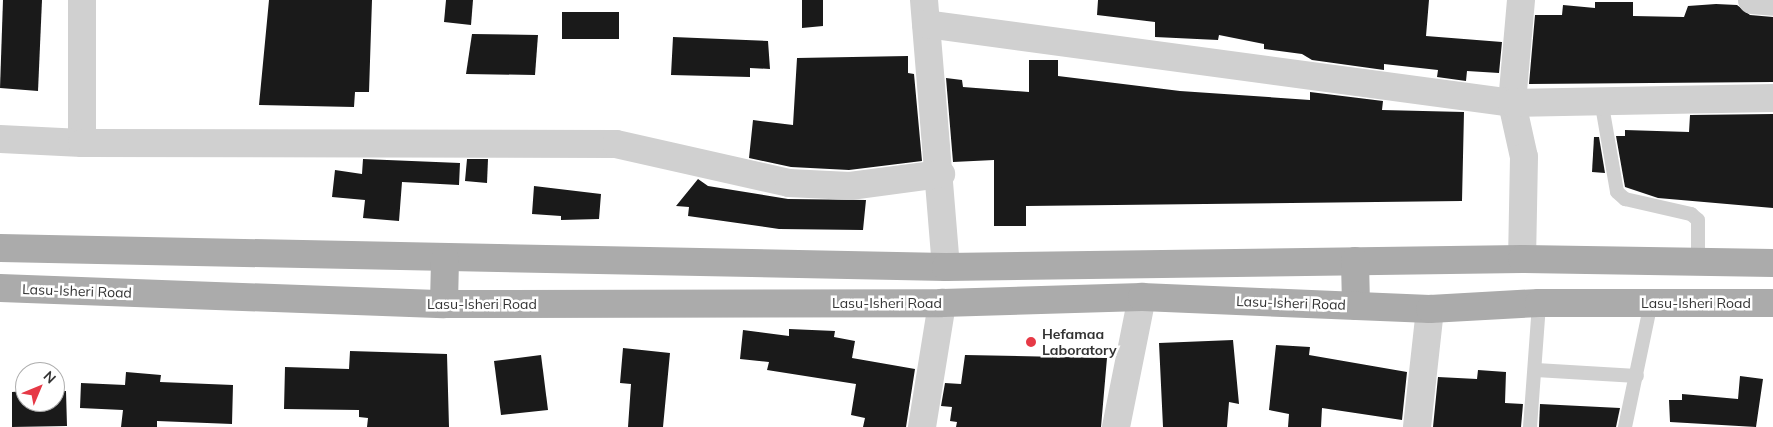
<!DOCTYPE html>
<html>
<head>
<meta charset="utf-8">
<style>
	body { margin:0 }
	#map { position:relative; width:1773px; height:427px; overflow:hidden; background:#fff; font-family:Mulish,sans-serif }
	div>[style] { position:absolute }
	[style*='--x'] { left:calc(var(--x)*1px); top:calc(var(--y)*1px); width:calc(var(--w)*1px); rotate:calc(var(--a)*1deg) }
	.building>* { inset:0; background:#1a1a1a }
	.service>* { height:14px; margin:-7px; padding:0 7px; transform-origin:7px; border-radius:7px; background:#d0d0d0 }
	.minor>* { height:28px; margin:-14px; padding:0 14px; transform-origin:14px; border-radius:14px; background:#d0d0d0 }
	.primary>* { height:28px; margin:-14px; padding:0 14px; transform-origin:14px; border-radius:14px; background:#ababab }
	.dots>* { width:14px; height:14px; translate:-50% -50%; box-sizing:border-box; border:2px solid #fff; border-radius:50% }
	span { translate:-50% -50%; white-space:nowrap; text-align:center; line-height:1.15; -webkit-text-stroke:5px #fff; paint-order:stroke }
	.street-label { font-size:14px; color:#333 }
	.poi-label { font-size:14px; color:#333; font-weight:700 }
	.left { translate:0 -50%; text-align:left }
	.north { position:absolute; left:15px; top:362px; width:50px; height:50px; box-sizing:border-box; background:#fff; border:1px solid #adadad; border-radius:50%; rotate:45deg; font-size:14px; font-weight:700; line-height:20px; text-align:center; color:#333 }
	.north::after { content:''; display:block; margin:auto; width:18px; height:22px; background:#e63946; clip-path:polygon(50% 0,100% 100%,50% 72%,0 100%) }
</style>
</head>
<body>
<div id="map">
	<div class="building">
		<div style="clip-path:polygon(3px 0,42px 0,38px 91px,0 88px)"></div>
		<div style="clip-path:polygon(269px 0,372px 0,369px 92px,355px 92px,354px 107px,259px 105px)"></div>
		<div style="clip-path:polygon(446px 0,473px 0,471px 25px,444px 22px)"></div>
		<div style="clip-path:polygon(802px 0,823px 0,823px 26px,802px 28px)"></div>
		<div style="clip-path:polygon(1098px 0,1429px 0,1426px 36px,1502px 42px,1499px 73px,1467px 71px,1466px 81px,1437px 77px,1438px 70px,1384px 64px,1384px 70px,1312px 60px,1302px 54px,1264px 49px,1264px 44px,1219px 35px,1218px 40px,1155px 37px,1155px 22px,1097px 15px)"></div>
		<div style="clip-path:polygon(1595px 2px,1633px 2px,1633px 16px,1684px 17px,1688px 6px,1716px 4px,1737px 5px,1750px 15px,1773px 17px,1773px 82px,1529px 84px,1535px 15px,1562px 15px,1563px 5px,1595px 8px)"></div>
		<div style="clip-path:polygon(562px 12px,619px 12px,619px 39px,562px 39px)"></div>
		<div style="clip-path:polygon(472px 34px,538px 35px,535px 75px,466px 74px)"></div>
		<div style="clip-path:polygon(673px 37px,768px 41px,770px 69px,750px 68px,750px 77px,671px 75px)"></div>
		<div style="clip-path:polygon(908px 56px,908px 73px,914px 74px,922px 161px,849px 170px,791px 167px,749px 158px,753px 120px,793px 125px,797px 58px)"></div>
		<div style="clip-path:polygon(1029px 60px,1058px 60px,1058px 76px,1180px 91px,1310px 100px,1310px 92px,1383px 101px,1382px 110px,1464px 112px,1462px 201px,1026px 206px,1026px 226px,994px 226px,994px 160px,953px 162px,946px 78px,962px 80px,963px 87px,1029px 92px)"></div>
		<div style="clip-path:polygon(1773px 114px,1773px 208px,1658px 198px,1625px 187px,1616px 136px,1625px 136px,1625px 130px,1689px 132px,1690px 115px)"></div>
		<div style="clip-path:polygon(1594px 137px,1599px 137px,1605px 173px,1592px 172px)"></div>
		<div style="clip-path:polygon(363px 159px,460px 163px,459px 185px,402px 182px,399px 221px,363px 218px,365px 200px,332px 197px,335px 170px,362px 174px)"></div>
		<div style="clip-path:polygon(467px 159px,488px 159px,487px 183px,465px 181px)"></div>
		<div style="clip-path:polygon(698px 179px,708px 186px,788px 199px,866px 200px,863px 230px,779px 229px,688px 216px,689px 207px,676px 206px)"></div>
		<div style="clip-path:polygon(534px 186px,601px 194px,599px 219px,561px 220px,561px 216px,532px 214px)"></div>
		<div style="clip-path:polygon(789px 329px,835px 331px,834px 337px,855px 341px,852px 358px,915px 369px,906px 427px,863px 427px,865px 418px,851px 415px,856px 384px,767px 370px,769px 362px,740px 359px,743px 330px,789px 336px)"></div>
		<div style="clip-path:polygon(1233px 340px,1239px 404px,1229px 402px,1227px 427px,1163px 427px,1159px 343px)"></div>
		<div style="clip-path:polygon(1276px 345px,1310px 347px,1309px 355px,1407px 372px,1402px 420px,1322px 408px,1321px 427px,1288px 427px,1289px 414px,1269px 410px)"></div>
		<div style="clip-path:polygon(623px 348px,670px 353px,663px 427px,628px 427px,631px 384px,620px 383px)"></div>
		<div style="clip-path:polygon(350px 351px,447px 354px,449px 427px,367px 427px,368px 418px,359px 417px,359px 410px,284px 409px,285px 367px,349px 369px)"></div>
		<div style="clip-path:polygon(541px 355px,548px 410px,501px 415px,494px 361px)"></div>
		<div style="clip-path:polygon(965px 355px,1107px 358px,1101px 427px,956px 427px,957px 422px,950px 421px,952px 407px,941px 406px,945px 383px,961px 384px)"></div>
		<div style="clip-path:polygon(1478px 370px,1506px 372px,1505px 403px,1523px 404px,1521px 427px,1433px 427px,1438px 377px,1477px 379px)"></div>
		<div style="clip-path:polygon(126px 372px,161px 375px,160px 382px,233px 385px,232px 424px,157px 421px,157px 427px,121px 427px,123px 410px,80px 408px,81px 383px,125px 385px)"></div>
		<div style="clip-path:polygon(1740px 376px,1763px 379px,1756px 427px,1670px 422px,1669px 400px,1682px 400px,1682px 394px,1738px 399px)"></div>
		<div style="clip-path:polygon(25px 391px,25px 402px,55px 402px,55px 391px,66px 391px,67px 426px,12px 427px,12px 392px)"></div>
		<div style="clip-path:polygon(1540px 404px,1620px 408px,1616px 427px,1539px 427px)"></div>
	</div>
	<div class="service">
		<div style="--x:1601;--y:100;--w:93;--a:80.1"></div>
		<div style="--x:1617;--y:192;--w:11;--a:41"></div>
		<div style="--x:1625;--y:199;--w:68;--a:12.8"></div>
		<div style="--x:1691;--y:214;--w:9;--a:41"></div>
		<div style="--x:1698;--y:220;--w:42;--a:90"></div>
		<div style="--x:1536;--y:370;--w:101;--a:3.4"></div>
		<div style="--x:1530;--y:427;--w:124;--a:-85.8"></div>
		<div style="--x:1625;--y:427;--w:127;--a:-78.2"></div>
	</div>
	<div class="minor">
		<div style="--x:82;--y:0;--w:143;--a:90"></div>
		<div style="--x:924;--y:0;--w:268;--a:85.3"></div>
		<div style="--x:1521;--y:0;--w:103;--a:95"></div>
		<div style="--x:1512;--y:103;--w:55;--a:77.5"></div>
		<div style="--x:1524;--y:157;--w:102;--a:91.1"></div>
		<div style="--x:1752;--y:0;--w:21;--a:5"></div>
		<div style="--x:926;--y:24;--w:591;--a:7.68"></div>
		<div style="--x:1512;--y:103;--w:261;--a:-1.1"></div>
		<div style="--x:0;--y:139;--w:82;--a:2.8"></div>
		<div style="--x:82;--y:143;--w:534;--a:0.11"></div>
		<div style="--x:616;--y:144;--w:177;--a:12.7"></div>
		<div style="--x:789;--y:183;--w:61;--a:2.8"></div>
		<div style="--x:850;--y:186;--w:92;--a:-7.5"></div>
		<div style="--x:922;--y:427;--w:126;--a:-80.8"></div>
		<div style="--x:1116;--y:427;--w:133;--a:-78.7"></div>
		<div style="--x:1417;--y:427;--w:119;--a:-83.7"></div>
	</div>
	<div class="primary">
		<div style="--x:0;--y:248;--w:946;--a:1.15"></div>
		<div style="--x:946;--y:267;--w:576;--a:-0.8"></div>
		<div style="--x:1522;--y:259;--w:251;--a:0.9"></div>
		<div style="--x:1355;--y:261;--w:45;--a:88.7"></div>
		<div style="--x:0;--y:288;--w:444;--a:2.1"></div>
		<div style="--x:444;--y:304;--w:498;--a:-0.1"></div>
		<div style="--x:942;--y:303;--w:200;--a:-1.7"></div>
		<div style="--x:1142;--y:297;--w:288;--a:2.4"></div>
		<div style="--x:1430;--y:309;--w:109;--a:-3.2"></div>
		<div style="--x:1539;--y:303;--w:234;--a:0"></div>
		<div style="--x:444;--y:304;--w:45;--a:-88.7"></div>
	</div>
	<div class="dots">
		<div style="left:1031px;top:342px;background:#e63946"></div>
	</div>
	<div class="street-label">
		<span style="left:77px;top:291px;rotate:2deg">Lasu-Isheri Road</span>
		<span style="left:887px;top:303px">Lasu-Isheri Road</span>
		<span style="left:1291px;top:303px;rotate:2deg">Lasu-Isheri Road</span>
		<span style="left:1696px;top:303px">Lasu-Isheri Road</span>
		<span style="left:482px;top:304px">Lasu-Isheri Road</span>
	</div>
	<div class="poi-label">
		<span class="left" style="left:1042px;top:342px">Hefamaa<br>Laboratory</span>
	</div>
	<div class="north">N</div>
</div>
</body>
</html>
